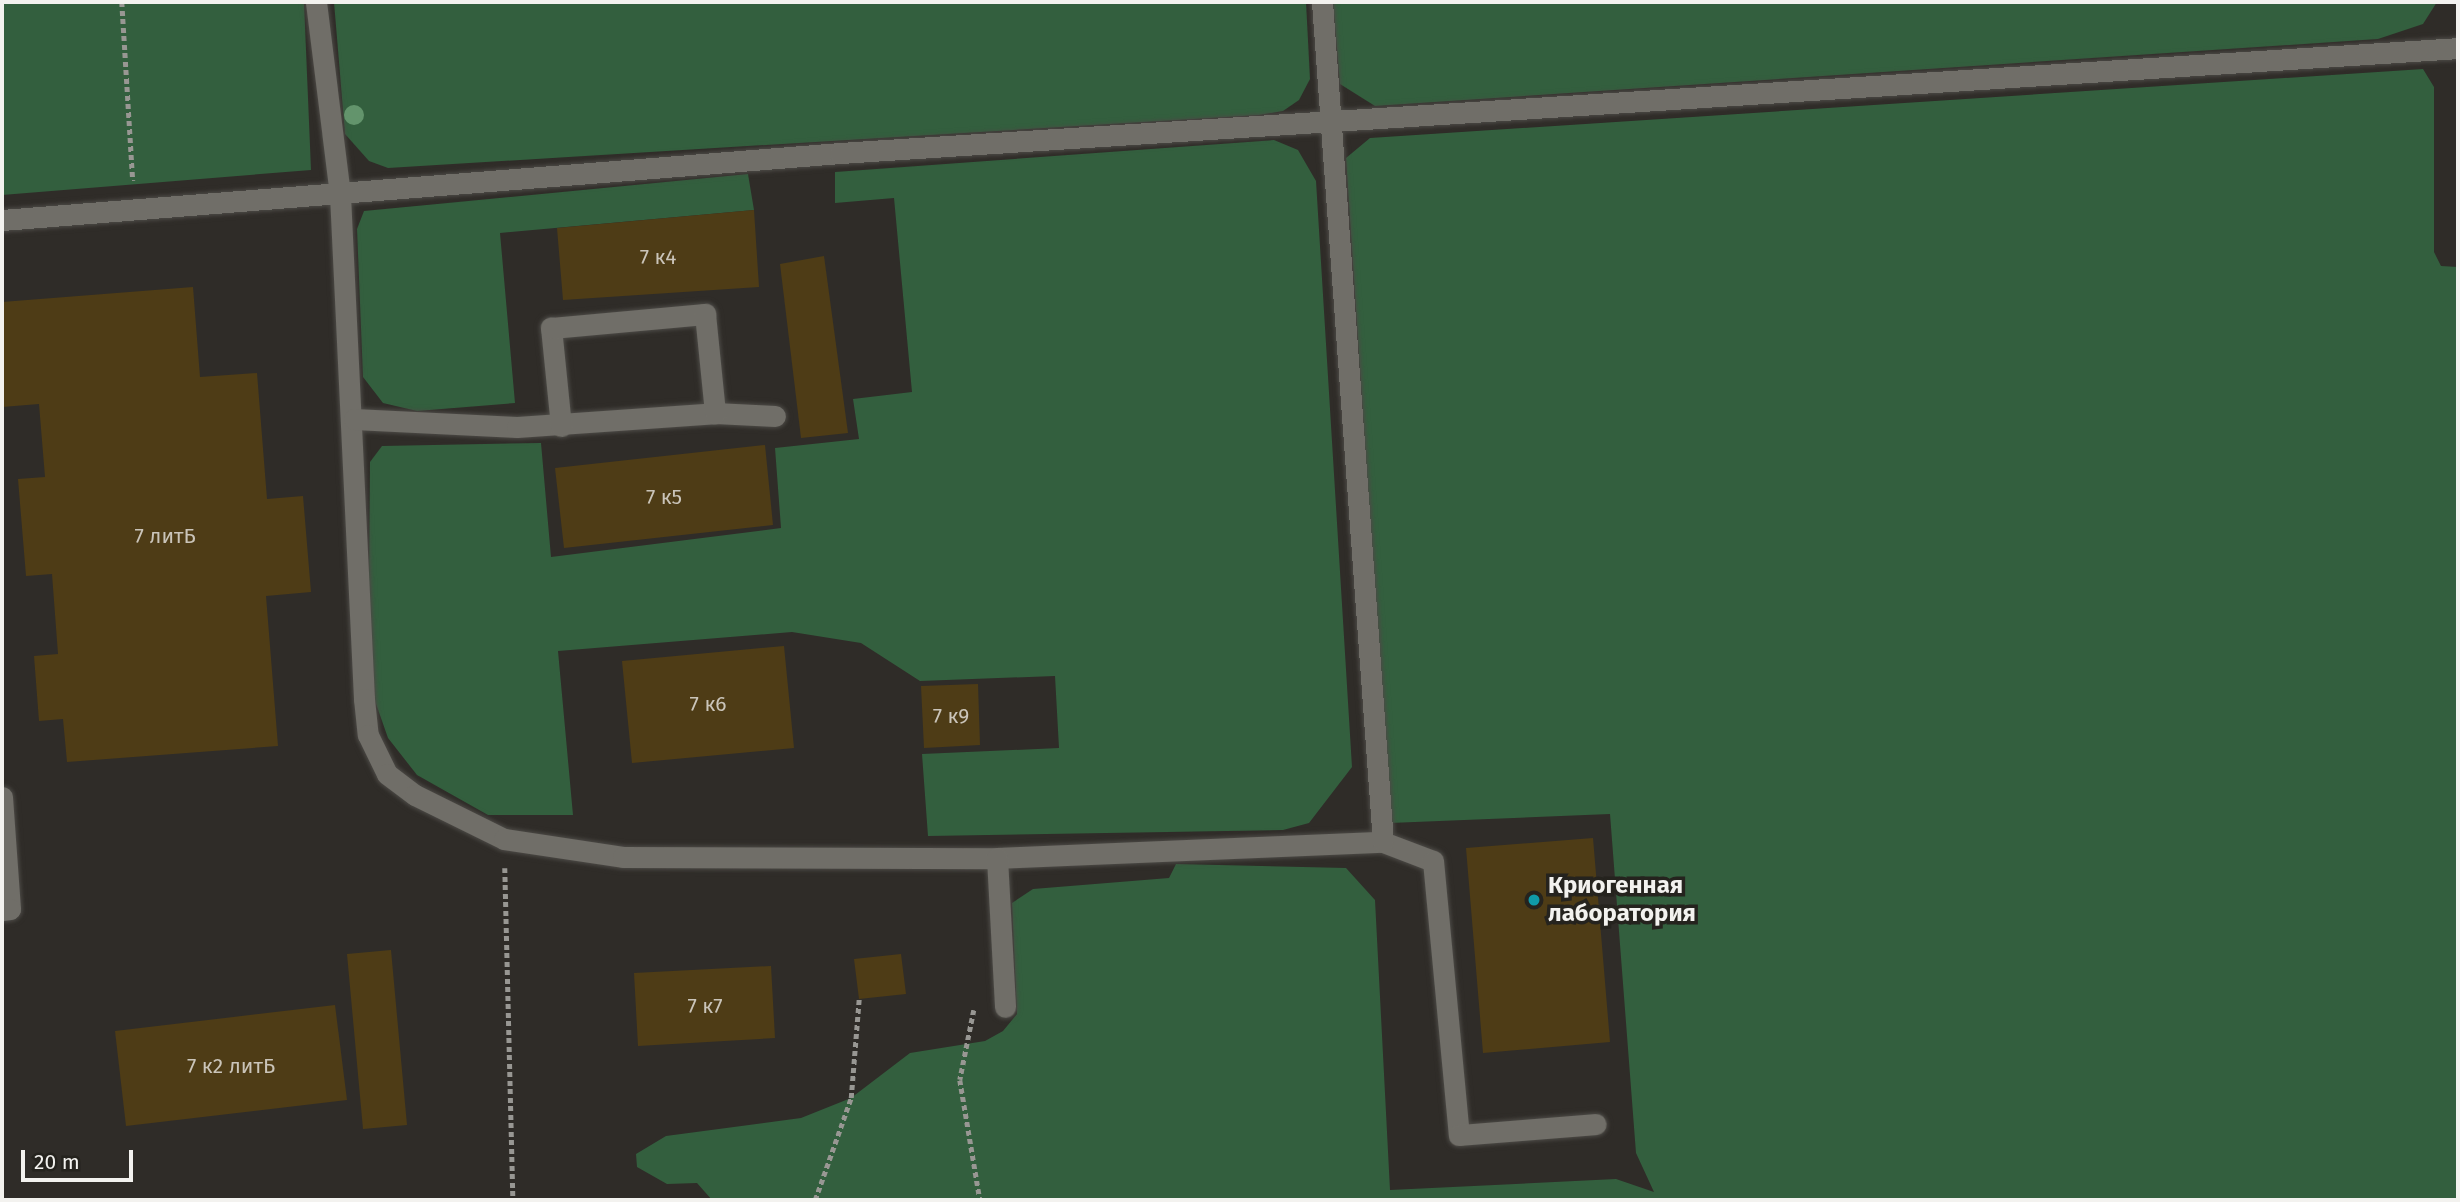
<!DOCTYPE html>
<html>
<head>
<meta charset="utf-8">
<style>
	body { margin:0 }
	#map { position:relative; width:2460px; height:1202px; overflow:hidden; background:#2f2c28; font-family:"Fira Sans",sans-serif }
	div>[style] { position:absolute }
	[style*='--x'] { left:calc(var(--x)*1px); top:calc(var(--y)*1px); width:calc(var(--w)*1px); rotate:calc(var(--a)*1deg) }
	.green>* { inset:0; background:#335f3e }
	.building>* { inset:0; background:#4e3c16 }
	.path>* { height:4.5px; margin-top:-2.25px; transform-origin:0; background:repeating-linear-gradient(90deg,#989793 0 5px,transparent 0 8.5px) }
	.roads { filter:drop-shadow(0 0 2px #4c4a46) drop-shadow(0 0 2px #4c4a46) }
	.lane>* { height:21px; margin:-10.5px; padding:0 10.5px; transform-origin:10.5px; border-radius:10.5px; background:#706e68 }
	.trees>* { width:20px; height:20px; margin:-10px; border-radius:50%; background:#63946c }
	.dots>* { width:19px; height:19px; translate:-50% -50%; box-sizing:border-box; border:4px solid #25231e; border-radius:50% }
	span { translate:-50% -50%; white-space:nowrap; text-align:center; line-height:1.15; -webkit-text-stroke:7px #25231e; paint-order:stroke }
	.number-label { font-size:21px; color:#cac4b9 }
	.number-label span { -webkit-text-stroke-width:0 }
	.poi-label { font-size:24px; color:#f3f2ef; font-weight:700 }
	.left { translate:0 -50%; text-align:left }
	.frame { position:absolute; inset:0; border:4px solid #f3f2ef; pointer-events:none }
	.scale { position:absolute; left:21px; top:1150px; width:112px; height:32px; box-sizing:border-box; border:4px solid #f3f2ef; border-top:0; padding-left:9px; font-size:21px; line-height:24px; white-space:nowrap; color:#f3f2ef; -webkit-text-stroke:5px #25231e; paint-order:stroke }
</style>
</head>
<body>
<div id="map">
	<div class="green">
		<div style="clip-path:polygon(2px 2px,304px 2px,311px 170px,2px 195px)"></div>
		<div style="clip-path:polygon(334px 2px,1306px 2px,1310px 79px,1299px 100px,1283px 111px,1259px 115px,388px 168px,369px 161px,345px 134px)"></div>
		<div style="clip-path:polygon(1333px 2px,2437px 2px,2423px 24px,2378px 39px,1375px 106px,1340px 84px)"></div>
		<div style="clip-path:polygon(2423px 69px,2434px 87px,2434px 252px,2441px 266px,2458px 267px,2458px 1200px,712px 1200px,697px 1183px,667px 1184px,637px 1167px,636px 1154px,666px 1136px,801px 1118px,851px 1098px,910px 1053px,985px 1041px,1003px 1031px,1017px 1014px,1012px 903px,1033px 889px,1169px 878px,1176px 864px,1346px 868px,1375px 900px,1390px 1190px,1616px 1179px,1654px 1192px,1636px 1153px,1610px 814px,1390px 823px,1346px 158px,1370px 138px)"></div>
		<div style="clip-path:polygon(1274px 140px,1298px 150px,1316px 181px,1352px 767px,1309px 823px,1283px 830px,928px 836px,922px 754px,1059px 748px,1055px 676px,920px 681px,861px 643px,792px 632px,558px 651px,573px 815px,488px 815px,417px 775px,388px 738px,375px 701px,369px 586px,370px 462px,382px 446px,541px 443px,551px 557px,781px 528px,775px 448px,859px 439px,853px 399px,912px 392px,894px 198px,835px 203px,835px 172px)"></div>
		<div style="clip-path:polygon(748px 174px,754px 210px,500px 233px,515px 403px,417px 411px,383px 403px,363px 377px,357px 229px,364px 211px)"></div>
	</div>
	<div class="building">
		<div style="clip-path:polygon(754px 210px,759px 287px,563px 300px,557px 228px)"></div>
		<div style="clip-path:polygon(824px 256px,848px 433px,801px 438px,780px 264px)"></div>
		<div style="clip-path:polygon(193px 287px,200px 377px,257px 373px,267px 499px,303px 496px,311px 592px,266px 596px,278px 746px,67px 762px,63px 719px,39px 721px,34px 656px,58px 654px,52px 574px,26px 576px,18px 479px,45px 477px,39px 404px,2px 407px,2px 302px)"></div>
		<div style="clip-path:polygon(765px 445px,773px 525px,564px 548px,555px 468px)"></div>
		<div style="clip-path:polygon(784px 646px,794px 748px,632px 763px,622px 661px)"></div>
		<div style="clip-path:polygon(978px 684px,980px 745px,924px 748px,921px 686px)"></div>
		<div style="clip-path:polygon(1593px 838px,1610px 1042px,1483px 1053px,1466px 848px)"></div>
		<div style="clip-path:polygon(391px 950px,407px 1125px,363px 1129px,347px 954px)"></div>
		<div style="clip-path:polygon(901px 954px,906px 994px,859px 999px,854px 959px)"></div>
		<div style="clip-path:polygon(771px 966px,775px 1038px,638px 1046px,634px 973px)"></div>
		<div style="clip-path:polygon(335px 1005px,347px 1100px,126px 1126px,115px 1031px)"></div>
	</div>
	<div class="path">
		<div style="--x:122;--y:2;--w:179;--a:86.5"></div>
		<div style="--x:505;--y:868;--w:332;--a:88.6"></div>
		<div style="--x:974;--y:1010;--w:71;--a:101.3"></div>
		<div style="--x:960;--y:1080;--w:122;--a:80.5"></div>
		<div style="--x:815;--y:1200;--w:108;--a:-70.6"></div>
		<div style="--x:851;--y:1098;--w:99;--a:-85.4"></div>
	</div>
	<div class="roads">
		<div class="lane">
			<div style="--x:316;--y:2;--w:194;--a:82.9"></div>
			<div style="--x:340;--y:195;--w:505;--a:87.27"></div>
			<div style="--x:364;--y:699;--w:36;--a:84"></div>
			<div style="--x:368;--y:735;--w:43;--a:64"></div>
			<div style="--x:387;--y:774;--w:35;--a:37"></div>
			<div style="--x:415;--y:795;--w:99;--a:26.3"></div>
			<div style="--x:504;--y:839;--w:120;--a:8.6"></div>
			<div style="--x:623;--y:857;--w:374;--a:0.2"></div>
			<div style="--x:997;--y:858;--w:386;--a:-2.4"></div>
			<div style="--x:1383;--y:842;--w:53;--a:20.8"></div>
			<div style="--x:1433;--y:861;--w:275;--a:84.6"></div>
			<div style="--x:1459;--y:1135;--w:137;--a:-4.6"></div>
			<div style="--x:1322;--y:2;--w:842;--a:85.85"></div>
			<div style="--x:2;--y:220;--w:841;--a:-4.57"></div>
			<div style="--x:840;--y:153;--w:1621;--a:-3.71"></div>
			<div style="--x:354;--y:419;--w:163;--a:2.8"></div>
			<div style="--x:517;--y:427;--w:198;--a:-4"></div>
			<div style="--x:715;--y:413;--w:60;--a:2.9"></div>
			<div style="--x:561;--y:426;--w:99;--a:-95.8"></div>
			<div style="--x:551;--y:328;--w:155;--a:-5.2"></div>
			<div style="--x:705;--y:314;--w:100;--a:84.2"></div>
			<div style="--x:2;--y:797;--w:112;--a:85.9"></div>
			<div style="--x:10;--y:909;--w:8;--a:173"></div>
			<div style="--x:997;--y:858;--w:149;--a:86.9"></div>
		</div>
	</div>
	<div class="trees">
		<div style="left:354px;top:115px"></div>
	</div>
	<div class="dots">
		<div style="left:1534px;top:900px;background:#0f9aa8"></div>
	</div>
	<div class="number-label">
		<span style="left:658px;top:257px">7 к4</span>
		<span style="left:664px;top:497px">7 к5</span>
		<span style="left:165px;top:536px">7 литБ</span>
		<span style="left:708px;top:704px">7 к6</span>
		<span style="left:951px;top:716px">7 к9</span>
		<span style="left:705px;top:1006px">7 к7</span>
		<span style="left:231px;top:1066px">7 к2 литБ</span>
	</div>
	<div class="poi-label">
		<span class="left" style="left:1548px;top:900px">Криогенная<br>лаборатория</span>
	</div>
	<div class="frame"></div>
	<div class="scale">20 m</div>
</div>
</body>
</html>
